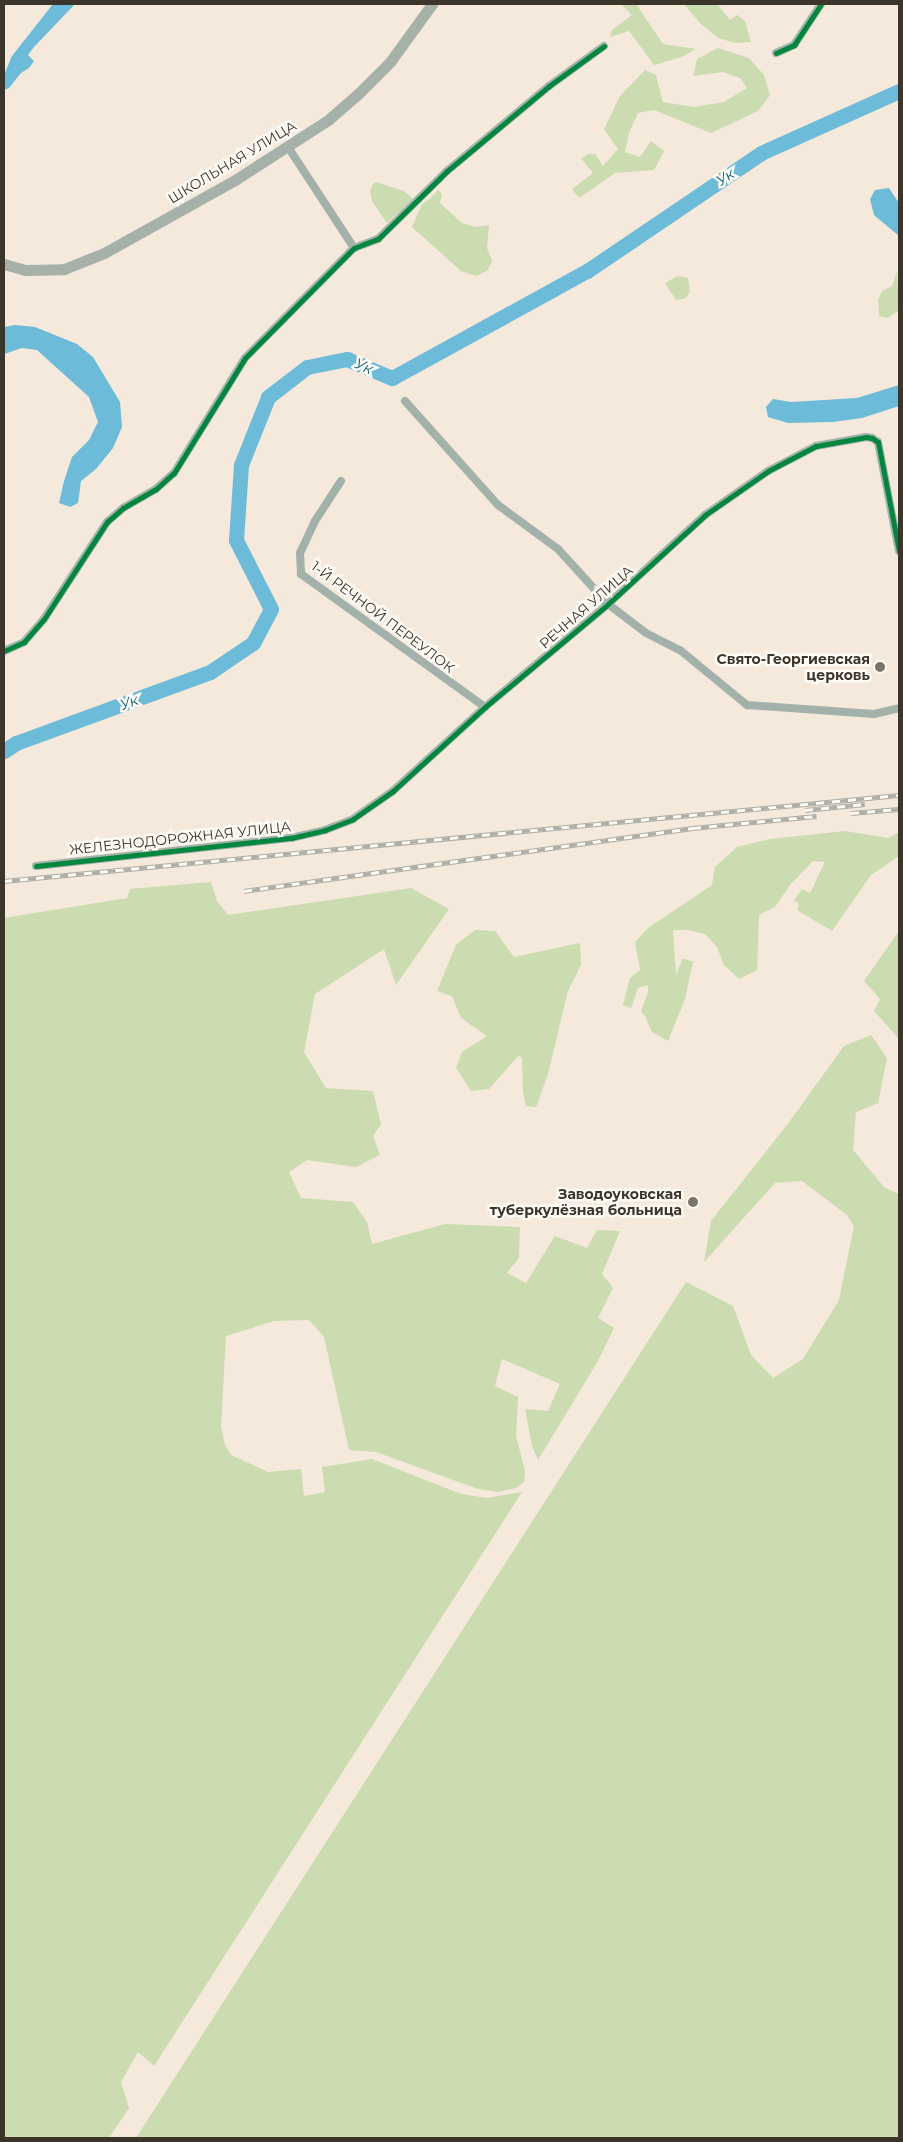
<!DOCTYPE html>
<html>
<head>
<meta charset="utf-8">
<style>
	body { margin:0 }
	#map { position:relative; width:903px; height:2142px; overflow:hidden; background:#f4e9da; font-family:Montserrat,sans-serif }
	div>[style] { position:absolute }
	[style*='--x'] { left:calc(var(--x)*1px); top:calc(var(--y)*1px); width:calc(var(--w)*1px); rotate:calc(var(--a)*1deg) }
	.green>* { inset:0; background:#cadcb0 }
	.water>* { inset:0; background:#6cbbd9 }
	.river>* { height:15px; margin:-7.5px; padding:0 7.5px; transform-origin:7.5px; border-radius:7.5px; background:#6cbbd9 }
	.street>* { height:8px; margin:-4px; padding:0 4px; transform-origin:4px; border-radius:4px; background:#a2b1aa }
	.secondary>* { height:11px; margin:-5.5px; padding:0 5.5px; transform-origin:5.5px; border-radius:5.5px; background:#a6b1a9 }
	.rail>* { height:4.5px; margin-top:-2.25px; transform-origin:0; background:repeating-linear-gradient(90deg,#fefaf4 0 8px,#acaea7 0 16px); box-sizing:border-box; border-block:1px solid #acaea7 }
	.cycleway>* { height:5px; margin:-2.5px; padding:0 2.5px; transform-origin:2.5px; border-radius:2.5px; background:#00873e }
	.dots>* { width:14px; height:14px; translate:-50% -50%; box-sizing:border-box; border:2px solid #fefaf4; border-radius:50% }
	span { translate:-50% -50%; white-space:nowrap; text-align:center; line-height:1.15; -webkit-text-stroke:5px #fefaf4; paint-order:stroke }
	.street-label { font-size:14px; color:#3c352b }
	.poi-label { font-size:14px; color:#3c352b; font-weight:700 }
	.right { translate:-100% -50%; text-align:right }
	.water-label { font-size:15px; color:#005e81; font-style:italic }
	.frame { position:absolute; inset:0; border:5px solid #3c352b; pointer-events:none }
</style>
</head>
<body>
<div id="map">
	<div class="green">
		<div style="clip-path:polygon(621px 4px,636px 4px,663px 44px,696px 49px,681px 57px,654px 65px,629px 31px,610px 37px,612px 30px,632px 15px)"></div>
		<div style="clip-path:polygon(684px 4px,717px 4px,730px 20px,737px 15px,745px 21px,751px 42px,736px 43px,718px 38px,701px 24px)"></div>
		<div style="clip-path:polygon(718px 48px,749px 58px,764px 75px,770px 95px,758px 111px,711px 133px,654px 110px,638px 113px,629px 133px,625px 152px,640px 157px,651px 141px,664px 151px,654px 170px,615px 173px,579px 198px,572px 189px,593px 173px,581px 158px,589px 154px,595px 154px,603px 166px,618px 149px,604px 129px,620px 96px,645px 70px,656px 75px,663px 102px,694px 107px,724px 102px,747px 88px,740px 78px,723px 72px,693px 76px,697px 59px)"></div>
		<div style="clip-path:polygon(376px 182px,404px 191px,413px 199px,387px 223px,372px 201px,370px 191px,373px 184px)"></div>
		<div style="clip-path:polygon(438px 190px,442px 194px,440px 203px,462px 223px,475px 227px,489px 225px,487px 248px,492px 261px,487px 271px,476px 276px,461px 271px,412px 227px,422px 204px,430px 199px)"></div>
		<div style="clip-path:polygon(897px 271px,899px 310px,888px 318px,879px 316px,878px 300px,882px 291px,892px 286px)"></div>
		<div style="clip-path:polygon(678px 276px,688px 278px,690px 291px,686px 298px,676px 300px,665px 283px)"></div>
		<div style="clip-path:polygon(845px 831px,888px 838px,899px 832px,899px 856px,871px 875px,832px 931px,797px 910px,799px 904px,794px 900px,802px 889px,810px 893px,825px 862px,813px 861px,790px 885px,775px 907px,759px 915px,757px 970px,739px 979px,724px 965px,717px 947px,705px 934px,688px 930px,673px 930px,676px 975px,683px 958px,693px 962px,685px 999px,668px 1041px,652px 1032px,645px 1016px,641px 1011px,648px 992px,648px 985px,638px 988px,631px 1008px,623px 1005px,630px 978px,640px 970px,635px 942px,648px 928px,712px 885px,715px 867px,737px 847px,770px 839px)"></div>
		<div style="clip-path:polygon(211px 882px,217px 901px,228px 915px,411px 888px,449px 909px,396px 985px,384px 949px,315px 994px,304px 1052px,326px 1088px,373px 1091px,381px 1124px,373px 1136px,380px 1155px,356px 1167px,307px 1160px,289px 1172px,301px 1198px,353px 1202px,367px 1222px,372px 1244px,445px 1224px,520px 1227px,519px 1258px,507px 1273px,526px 1283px,555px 1236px,587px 1248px,597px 1230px,620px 1231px,602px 1274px,613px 1288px,598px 1318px,614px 1328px,598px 1361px,538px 1460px,532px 1446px,525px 1409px,548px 1411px,560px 1384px,502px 1359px,495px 1386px,518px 1397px,516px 1436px,525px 1471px,524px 1482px,516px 1488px,498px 1492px,478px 1489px,376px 1452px,349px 1450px,324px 1337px,309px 1320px,274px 1321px,226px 1336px,221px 1427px,225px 1445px,231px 1455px,268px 1472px,301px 1469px,304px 1496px,325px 1492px,322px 1467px,372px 1459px,461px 1494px,487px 1498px,522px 1492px,154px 2066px,138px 2052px,121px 2082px,129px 2108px,109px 2138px,4px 2138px,4px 918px,127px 898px,130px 889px)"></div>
		<div style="clip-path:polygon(475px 930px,495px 931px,514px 957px,580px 943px,581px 965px,568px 991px,548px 1074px,536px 1107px,526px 1106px,523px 1092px,522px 1058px,519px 1055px,489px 1089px,471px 1091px,456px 1068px,462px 1052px,487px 1036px,461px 1018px,452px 996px,437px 991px,456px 945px)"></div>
		<div style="clip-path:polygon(899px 931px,899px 1039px,874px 1011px,880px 999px,864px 981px)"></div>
		<div style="clip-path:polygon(871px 1035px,887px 1058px,878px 1103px,856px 1112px,853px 1150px,884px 1187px,899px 1194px,899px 2138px,136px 2138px,686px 1282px,733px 1306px,751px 1355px,773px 1378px,803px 1359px,839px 1300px,854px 1226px,847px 1215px,802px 1181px,775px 1183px,704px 1262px,711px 1221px,787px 1125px,844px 1046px)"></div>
	</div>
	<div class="water">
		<div style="clip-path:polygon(53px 4px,75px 4px,34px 47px,28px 55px,34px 61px,29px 68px,21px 73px,9px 88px,4px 90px,4px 75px,12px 56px)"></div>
		<div style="clip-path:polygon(889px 188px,899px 203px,899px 236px,874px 215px,870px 199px,875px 190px)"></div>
		<div style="clip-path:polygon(15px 325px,35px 327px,77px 344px,93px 357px,120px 402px,122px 427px,113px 448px,96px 469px,81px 481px,78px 503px,70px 507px,59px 503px,64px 481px,72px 457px,89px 440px,98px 422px,89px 397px,37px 350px,22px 348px,4px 354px,4px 327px)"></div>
		<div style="clip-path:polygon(899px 385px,899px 406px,862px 418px,833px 422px,788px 423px,768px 417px,766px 407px,773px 399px,791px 402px,857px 398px)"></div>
	</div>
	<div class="river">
		<div style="--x:4;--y:751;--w:14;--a:-34"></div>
		<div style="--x:16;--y:743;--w:207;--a:-20.1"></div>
		<div style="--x:210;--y:672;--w:52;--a:-34"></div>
		<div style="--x:253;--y:643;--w:38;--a:-62"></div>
		<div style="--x:271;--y:609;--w:77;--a:-116.9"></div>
		<div style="--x:236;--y:540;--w:75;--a:-86.2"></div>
		<div style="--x:241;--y:465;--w:73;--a:-68.3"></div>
		<div style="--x:268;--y:397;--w:49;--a:-37.6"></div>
		<div style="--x:307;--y:367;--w:41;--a:-11.3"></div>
		<div style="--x:347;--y:359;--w:49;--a:22.9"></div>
		<div style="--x:392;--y:378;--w:222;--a:-28.8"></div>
		<div style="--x:587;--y:271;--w:210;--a:-34.1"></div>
		<div style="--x:761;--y:153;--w:151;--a:-24.2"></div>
	</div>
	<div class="street">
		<div style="--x:776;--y:53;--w:20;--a:-24"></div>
		<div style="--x:794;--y:45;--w:49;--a:-56.6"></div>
		<div style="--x:288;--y:147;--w:121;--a:56.8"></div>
		<div style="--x:405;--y:401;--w:140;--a:48.2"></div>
		<div style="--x:498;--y:505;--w:74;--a:36.3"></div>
		<div style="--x:558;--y:549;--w:74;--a:47.7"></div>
		<div style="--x:608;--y:604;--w:48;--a:37.3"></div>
		<div style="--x:646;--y:633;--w:38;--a:27"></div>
		<div style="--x:680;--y:650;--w:87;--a:39.4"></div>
		<div style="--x:747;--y:705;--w:127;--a:4.1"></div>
		<div style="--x:874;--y:714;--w:26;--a:-13"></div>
		<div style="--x:341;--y:481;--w:48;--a:123"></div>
		<div style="--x:315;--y:521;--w:35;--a:115"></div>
		<div style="--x:300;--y:553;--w:21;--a:87"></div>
		<div style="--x:301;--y:574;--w:227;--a:35.9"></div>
		<div style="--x:4;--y:651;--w:22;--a:-24"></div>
		<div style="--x:24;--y:642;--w:30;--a:-49"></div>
		<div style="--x:44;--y:619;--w:116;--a:-57"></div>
		<div style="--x:107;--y:522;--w:21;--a:-41"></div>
		<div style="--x:123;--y:508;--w:38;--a:-30"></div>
		<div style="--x:156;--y:489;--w:24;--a:-42"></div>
		<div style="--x:174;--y:473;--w:135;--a:-58.3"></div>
		<div style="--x:245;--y:358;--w:155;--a:-45.3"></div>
		<div style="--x:354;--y:248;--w:26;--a:-21"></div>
		<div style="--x:378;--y:239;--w:97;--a:-44.6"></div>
		<div style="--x:447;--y:171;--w:133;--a:-39.8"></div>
		<div style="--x:549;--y:86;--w:68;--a:-36"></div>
		<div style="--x:36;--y:866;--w:257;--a:-6.3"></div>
		<div style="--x:291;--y:838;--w:35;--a:-13"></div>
		<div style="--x:325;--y:830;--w:30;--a:-21"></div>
		<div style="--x:353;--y:819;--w:49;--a:-35"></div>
		<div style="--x:393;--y:791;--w:125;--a:-42.4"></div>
		<div style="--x:485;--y:707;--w:160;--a:-39.9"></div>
		<div style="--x:608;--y:604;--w:132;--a:-42.5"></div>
		<div style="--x:705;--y:515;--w:77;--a:-34.9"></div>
		<div style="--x:768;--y:471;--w:54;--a:-27.5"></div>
		<div style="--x:816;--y:446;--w:51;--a:-10.2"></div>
		<div style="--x:866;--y:437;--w:6;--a:9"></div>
		<div style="--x:872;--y:438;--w:7;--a:34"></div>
		<div style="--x:878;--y:442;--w:111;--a:79.1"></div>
	</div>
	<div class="secondary">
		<div style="--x:4;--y:264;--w:22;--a:16"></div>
		<div style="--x:25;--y:270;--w:39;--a:-1"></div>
		<div style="--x:64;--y:269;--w:43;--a:-21.8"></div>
		<div style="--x:104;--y:253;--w:150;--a:-29.1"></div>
		<div style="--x:235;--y:180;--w:111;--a:-32.8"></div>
		<div style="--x:328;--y:120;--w:40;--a:-41"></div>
		<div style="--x:358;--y:94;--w:45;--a:-45"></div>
		<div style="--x:390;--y:62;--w:72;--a:-54.1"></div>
	</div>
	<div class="rail">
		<div style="--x:805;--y:810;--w:60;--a:-5.7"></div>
		<div style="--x:851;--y:813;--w:48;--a:-4.8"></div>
		<div style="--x:4;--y:881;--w:899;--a:-5.49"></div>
		<div style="--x:244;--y:891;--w:453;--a:-8"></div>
		<div style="--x:693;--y:828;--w:124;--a:-5.6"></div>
	</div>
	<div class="cycleway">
		<div style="--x:776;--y:53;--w:20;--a:-24"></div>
		<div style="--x:794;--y:45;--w:49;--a:-56.6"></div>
		<div style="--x:4;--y:651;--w:22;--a:-24"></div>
		<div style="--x:24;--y:642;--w:30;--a:-49"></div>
		<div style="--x:44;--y:619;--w:116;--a:-57"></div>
		<div style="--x:107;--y:522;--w:21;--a:-41"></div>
		<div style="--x:123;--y:508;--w:38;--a:-30"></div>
		<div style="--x:156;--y:489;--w:24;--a:-42"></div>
		<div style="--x:174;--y:473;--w:135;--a:-58.3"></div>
		<div style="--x:245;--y:358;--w:155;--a:-45.3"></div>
		<div style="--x:354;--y:248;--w:26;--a:-21"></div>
		<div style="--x:378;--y:239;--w:97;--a:-44.6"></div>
		<div style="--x:447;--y:171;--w:133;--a:-39.8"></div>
		<div style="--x:549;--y:86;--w:68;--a:-36"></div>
		<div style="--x:36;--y:866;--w:257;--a:-6.3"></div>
		<div style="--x:291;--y:838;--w:35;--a:-13"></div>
		<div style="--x:325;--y:830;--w:30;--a:-21"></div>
		<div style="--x:353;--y:819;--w:49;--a:-35"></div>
		<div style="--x:393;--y:791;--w:125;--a:-42.4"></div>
		<div style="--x:485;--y:707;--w:160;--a:-39.9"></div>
		<div style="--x:608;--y:604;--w:132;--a:-42.5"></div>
		<div style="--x:705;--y:515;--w:77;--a:-34.9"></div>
		<div style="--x:768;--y:471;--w:54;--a:-27.5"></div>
		<div style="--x:816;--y:446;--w:51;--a:-10.2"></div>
		<div style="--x:866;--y:437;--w:6;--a:9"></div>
		<div style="--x:872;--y:438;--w:7;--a:34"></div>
		<div style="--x:878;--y:442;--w:111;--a:79.1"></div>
	</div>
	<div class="dots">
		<div style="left:880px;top:667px;background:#7c7468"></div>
		<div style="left:693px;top:1202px;background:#7c7468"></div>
	</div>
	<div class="street-label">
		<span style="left:232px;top:162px;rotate:-31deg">ШКОЛЬНАЯ УЛИЦА</span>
		<span style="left:586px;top:607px;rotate:-41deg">РЕЧНАЯ УЛИЦА</span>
		<span style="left:383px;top:617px;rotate:37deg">1-Й РЕЧНОЙ ПЕРЕУЛОК</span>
		<span style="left:180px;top:838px;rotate:-6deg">ЖЕЛЕЗНОДОРОЖНАЯ УЛИЦА</span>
	</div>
	<div class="poi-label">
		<span class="right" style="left:870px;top:667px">Свято-Георгиевская<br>церковь</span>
		<span class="right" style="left:682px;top:1202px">Заводоуковская<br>туберкулёзная больница</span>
	</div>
	<div class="water-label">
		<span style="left:725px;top:177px;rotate:-34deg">Ук</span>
		<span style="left:364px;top:366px;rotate:23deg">Ук</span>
		<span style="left:129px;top:702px;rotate:-20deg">Ук</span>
	</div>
	<div class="frame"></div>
</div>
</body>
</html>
